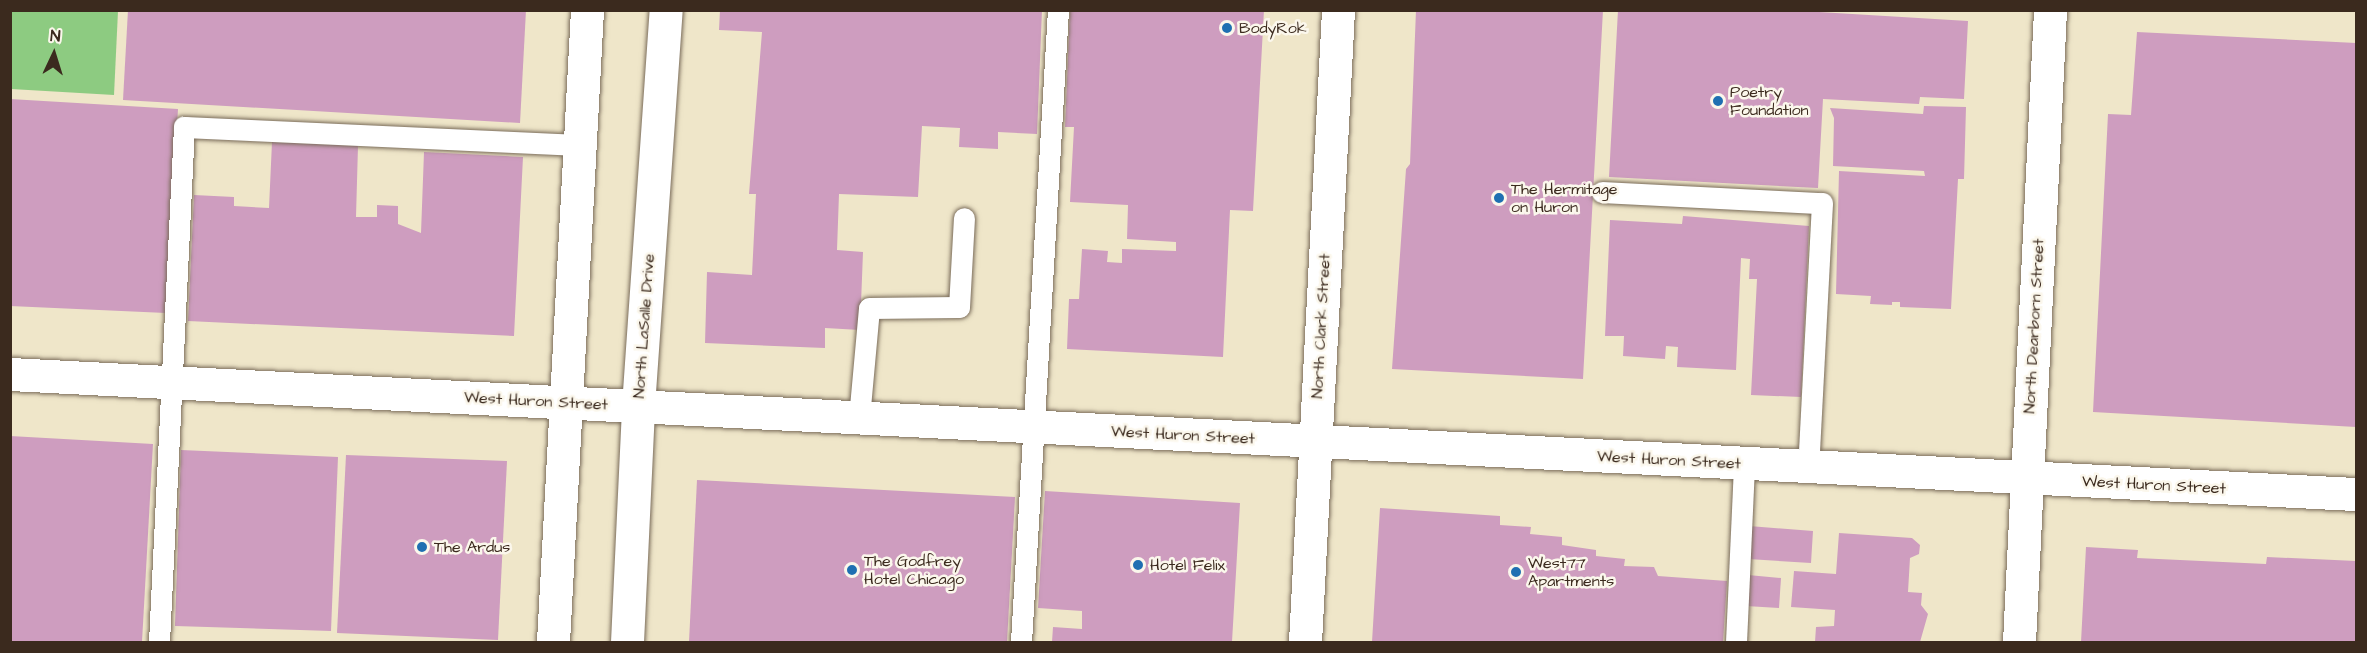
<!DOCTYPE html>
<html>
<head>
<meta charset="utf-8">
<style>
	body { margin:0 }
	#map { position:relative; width:2367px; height:653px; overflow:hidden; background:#efe6c9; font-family:"Architects Daughter",sans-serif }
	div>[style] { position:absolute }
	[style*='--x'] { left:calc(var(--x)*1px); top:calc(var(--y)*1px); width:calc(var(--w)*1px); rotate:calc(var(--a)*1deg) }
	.green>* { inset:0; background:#8dcb81 }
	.building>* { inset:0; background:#ce9dbf }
	.roads { filter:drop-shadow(0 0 2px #7a6c5a) drop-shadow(0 0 2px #7a6c5a) }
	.lane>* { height:21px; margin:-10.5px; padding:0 10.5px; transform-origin:10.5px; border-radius:10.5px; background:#fff }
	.secondary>* { height:33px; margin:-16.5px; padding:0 16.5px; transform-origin:16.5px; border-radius:16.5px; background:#fff }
	.dots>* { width:16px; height:16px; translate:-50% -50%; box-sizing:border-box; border:3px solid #fbf7ec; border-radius:50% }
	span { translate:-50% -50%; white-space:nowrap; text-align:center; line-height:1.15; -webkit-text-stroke:5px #fbf7ec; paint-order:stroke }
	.poi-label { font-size:16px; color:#3b2a1e }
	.left { translate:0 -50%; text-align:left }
	.street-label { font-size:16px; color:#3b2a1e }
	.frame { position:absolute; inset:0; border:12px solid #3b2a1e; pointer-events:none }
	.north { position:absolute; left:24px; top:24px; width:60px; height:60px; -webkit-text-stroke:4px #fbf7ec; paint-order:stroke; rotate:4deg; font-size:16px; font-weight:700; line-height:24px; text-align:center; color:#3b2a1e }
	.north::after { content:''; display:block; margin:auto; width:21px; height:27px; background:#3b2a1e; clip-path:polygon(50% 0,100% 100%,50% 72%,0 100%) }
</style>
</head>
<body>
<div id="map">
	<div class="green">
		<div style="clip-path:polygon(10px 11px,118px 11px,114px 95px,11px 89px)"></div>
	</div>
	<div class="building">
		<div style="clip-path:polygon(128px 10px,526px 10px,520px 123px,123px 100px)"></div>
		<div style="clip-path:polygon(720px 10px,1042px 10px,1037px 134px,998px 132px,998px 149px,959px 147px,960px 128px,922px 126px,918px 197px,839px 194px,837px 250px,863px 252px,860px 330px,825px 328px,825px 348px,705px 343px,707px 272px,752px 275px,756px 194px,749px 194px,762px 32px,719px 30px)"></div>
		<div style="clip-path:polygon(1070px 10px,1264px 10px,1253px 211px,1230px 210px,1223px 357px,1067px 349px,1069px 299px,1079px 299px,1082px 249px,1108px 251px,1107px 262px,1122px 263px,1122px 249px,1176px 251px,1176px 242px,1127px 239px,1128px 205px,1070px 202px,1074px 127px,1065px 127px)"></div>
		<div style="clip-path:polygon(1416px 10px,1603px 10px,1583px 379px,1392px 369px,1406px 169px,1410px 164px)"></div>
		<div style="clip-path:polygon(1618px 10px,1786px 10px,1968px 21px,1964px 99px,1920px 97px,1919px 104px,1823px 99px,1818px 188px,1609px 177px)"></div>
		<div style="clip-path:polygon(2137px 32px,2356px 43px,2356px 427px,2093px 412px,2108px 114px,2131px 115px)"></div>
		<div style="clip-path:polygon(10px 99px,178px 109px,166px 313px,10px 306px)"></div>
		<div style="clip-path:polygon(1924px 106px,1966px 107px,1964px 179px,1958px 179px,1951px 309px,1900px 307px,1900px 302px,1892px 302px,1892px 305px,1870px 304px,1871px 296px,1836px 294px,1839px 171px,1925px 176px,1924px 171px,1833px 166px,1834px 118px,1830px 108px,1923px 114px)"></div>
		<div style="clip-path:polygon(272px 142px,358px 146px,356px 217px,377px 217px,377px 205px,398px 206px,398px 224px,421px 233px,424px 152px,523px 157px,514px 336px,188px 321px,194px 195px,234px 197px,234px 206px,269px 208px)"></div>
		<div style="clip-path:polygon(1683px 216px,1809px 226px,1801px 397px,1751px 395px,1757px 279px,1749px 279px,1750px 259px,1741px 258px,1736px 370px,1677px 367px,1678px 347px,1666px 346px,1665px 359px,1623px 356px,1624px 336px,1605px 336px,1610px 220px,1682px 224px)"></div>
		<div style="clip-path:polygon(10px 436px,153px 444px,142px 642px,10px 642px)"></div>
		<div style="clip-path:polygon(181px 450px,338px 457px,331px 631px,175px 626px)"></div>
		<div style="clip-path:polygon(346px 455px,507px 461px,498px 640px,337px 633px)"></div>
		<div style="clip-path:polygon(697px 480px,1015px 497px,1007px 642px,689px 642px)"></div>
		<div style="clip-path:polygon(1045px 491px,1240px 503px,1232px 642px,1052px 642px,1053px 627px,1082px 629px,1082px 611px,1038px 608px)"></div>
		<div style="clip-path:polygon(1380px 508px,1500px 516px,1500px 525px,1531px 527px,1530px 534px,1562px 537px,1562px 545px,1596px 550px,1596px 556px,1625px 559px,1624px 566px,1654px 567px,1658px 576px,1727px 581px,1723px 642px,1372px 642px)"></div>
		<div style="clip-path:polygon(1749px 526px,1813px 531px,1811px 563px,1748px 559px)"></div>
		<div style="clip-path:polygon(1839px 533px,1912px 538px,1920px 545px,1919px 554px,1910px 558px,1908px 592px,1922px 593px,1921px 605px,1928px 614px,1920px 642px,1815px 642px,1816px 627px,1834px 626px,1835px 610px,1791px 607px,1794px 571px,1836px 574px)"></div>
		<div style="clip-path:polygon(2086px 547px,2138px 550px,2137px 558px,2266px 564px,2267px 557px,2356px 561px,2356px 642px,2081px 642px)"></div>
		<div style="clip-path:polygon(1748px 575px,1781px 578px,1779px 608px,1746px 606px)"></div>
	</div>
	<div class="roads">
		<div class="lane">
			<div style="--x:1602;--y:192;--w:220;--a:2.9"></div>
			<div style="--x:1822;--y:203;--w:265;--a:93"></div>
			<div style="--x:859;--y:418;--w:110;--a:-84.8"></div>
			<div style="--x:869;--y:308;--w:90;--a:-0.6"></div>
			<div style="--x:959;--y:307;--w:89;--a:-86.8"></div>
			<div style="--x:159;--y:642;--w:516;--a:-87.22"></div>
			<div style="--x:184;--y:127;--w:396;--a:2.6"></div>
			<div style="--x:1021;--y:642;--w:633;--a:-86.65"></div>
			<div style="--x:1736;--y:642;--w:178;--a:-87.4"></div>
		</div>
		<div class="secondary">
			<div style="--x:10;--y:374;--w:2349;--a:2.93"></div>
			<div style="--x:553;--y:642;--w:633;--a:-86.92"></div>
			<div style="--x:627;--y:642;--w:236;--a:-87.3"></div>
			<div style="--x:638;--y:406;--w:397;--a:-86"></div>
			<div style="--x:1305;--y:642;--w:633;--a:-87.01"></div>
			<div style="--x:2019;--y:642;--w:633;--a:-87.19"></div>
		</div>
	</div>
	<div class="dots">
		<div style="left:1227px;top:28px;background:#1f6fb2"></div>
		<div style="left:1718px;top:101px;background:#1f6fb2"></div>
		<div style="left:1499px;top:198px;background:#1f6fb2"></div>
		<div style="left:422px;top:547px;background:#1f6fb2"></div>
		<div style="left:1138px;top:565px;background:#1f6fb2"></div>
		<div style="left:852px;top:570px;background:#1f6fb2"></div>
		<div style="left:1516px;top:572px;background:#1f6fb2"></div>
	</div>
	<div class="poi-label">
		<span class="left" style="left:1239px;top:28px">BodyRok</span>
		<span class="left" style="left:1730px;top:101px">Poetry<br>Foundation</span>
		<span class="left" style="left:1511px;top:198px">The Hermitage<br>on Huron</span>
		<span class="left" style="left:434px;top:547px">The Ardus</span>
		<span class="left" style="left:864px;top:570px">The Godfrey<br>Hotel Chicago</span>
		<span class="left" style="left:1528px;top:572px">West77<br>Apartments</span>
		<span class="left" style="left:1150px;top:565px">Hotel Felix</span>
	</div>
	<div class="street-label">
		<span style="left:644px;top:326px;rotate:-86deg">North LaSalle Drive</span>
		<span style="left:1321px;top:326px;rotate:-87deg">North Clark Street</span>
		<span style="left:2034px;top:326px;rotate:-87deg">North Dearborn Street</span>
		<span style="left:536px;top:401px;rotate:3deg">West Huron Street</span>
		<span style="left:1183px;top:435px;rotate:3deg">West Huron Street</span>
		<span style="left:1669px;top:460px;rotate:3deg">West Huron Street</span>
		<span style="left:2154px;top:485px;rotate:3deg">West Huron Street</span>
	</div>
	<div class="frame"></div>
	<div class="north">N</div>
</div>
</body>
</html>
